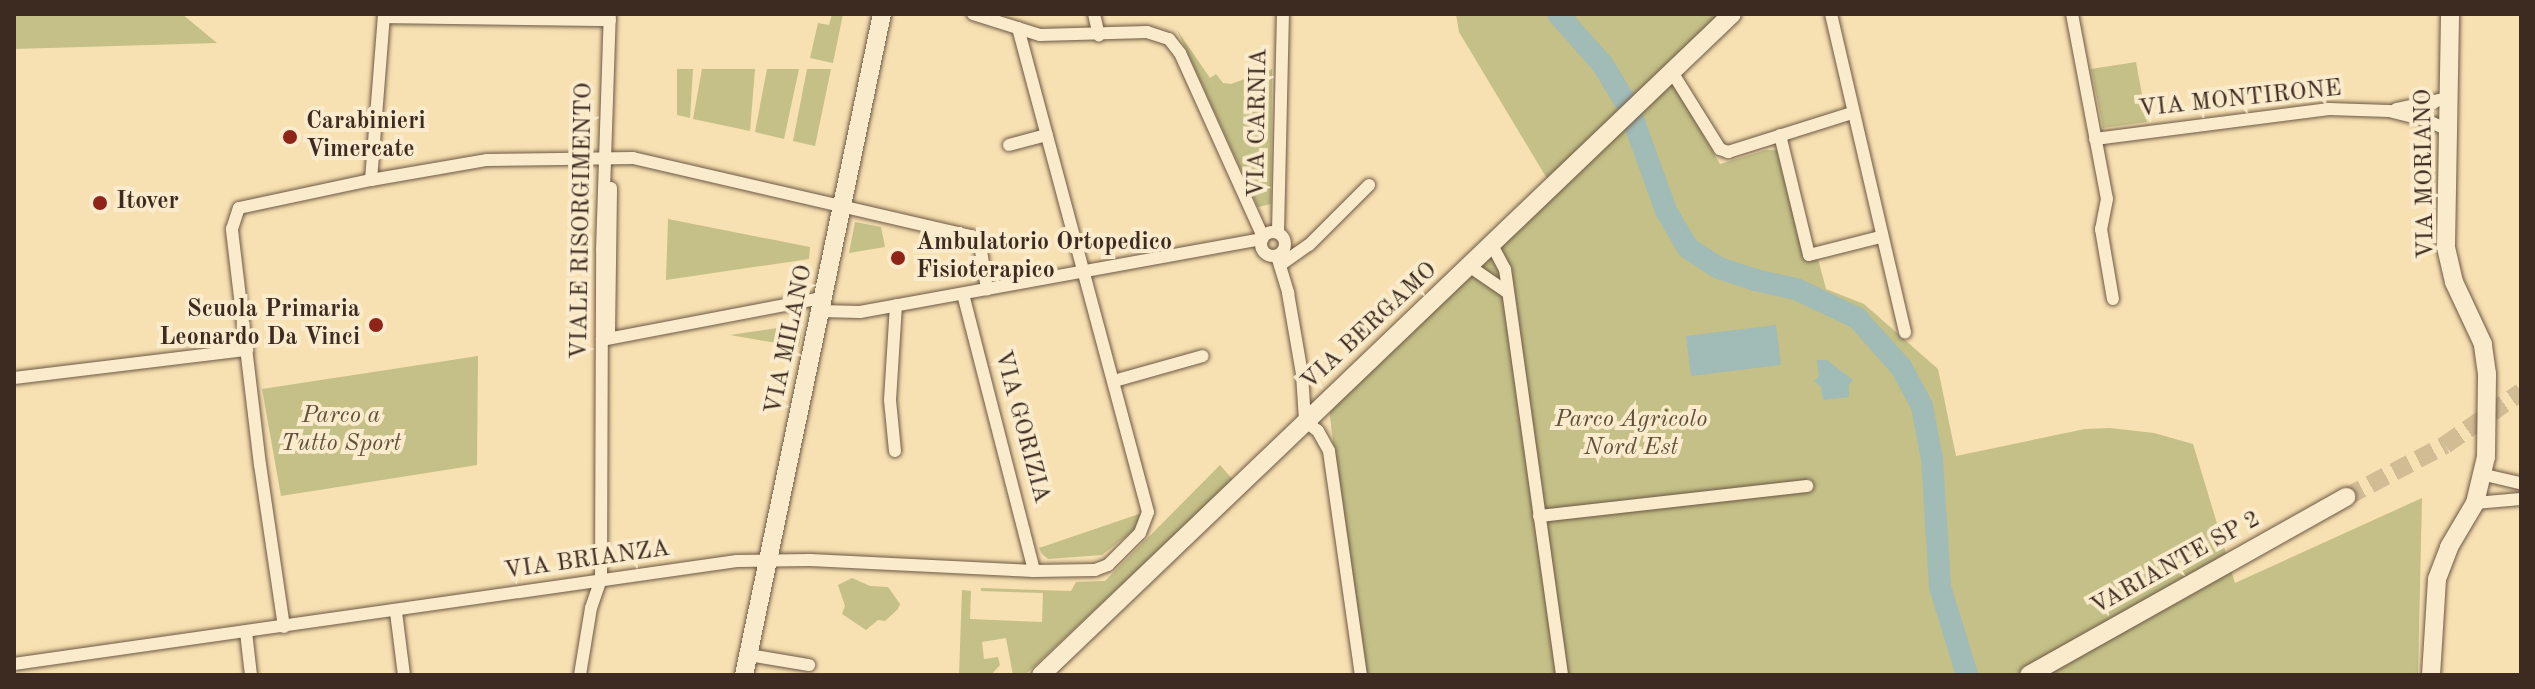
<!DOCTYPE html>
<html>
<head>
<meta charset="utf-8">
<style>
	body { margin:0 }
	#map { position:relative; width:2535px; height:689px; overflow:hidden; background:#f7e0b1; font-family:"Old Standard TT",serif }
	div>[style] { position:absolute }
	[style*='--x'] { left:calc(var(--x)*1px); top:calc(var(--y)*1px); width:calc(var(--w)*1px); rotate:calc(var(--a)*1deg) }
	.green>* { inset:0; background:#c4c087 }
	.water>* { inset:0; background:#a1bbb6 }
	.river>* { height:22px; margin:-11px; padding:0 11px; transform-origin:11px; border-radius:11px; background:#a1bbb6 }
	.secondary-tunnel>* { height:18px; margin-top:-9px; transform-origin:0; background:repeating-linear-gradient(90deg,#d2bc94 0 18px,transparent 0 27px) }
	.roads { filter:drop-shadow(0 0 2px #6c5845) drop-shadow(0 0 2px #6c5845) }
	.street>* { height:12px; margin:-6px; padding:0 6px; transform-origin:6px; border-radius:6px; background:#faebcc }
	.street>.ring { margin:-6px; padding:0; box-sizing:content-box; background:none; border:12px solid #faebcc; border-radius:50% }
	.secondary>* { height:18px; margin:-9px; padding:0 9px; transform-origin:9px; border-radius:9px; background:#faebcc }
	.dots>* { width:22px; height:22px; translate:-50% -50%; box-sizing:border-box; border:4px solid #faebcc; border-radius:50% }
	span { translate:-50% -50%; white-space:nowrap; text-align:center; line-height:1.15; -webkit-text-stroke:8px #faebcc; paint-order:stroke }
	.street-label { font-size:24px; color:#3d2b21 }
	.poi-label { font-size:24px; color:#3d2b21; font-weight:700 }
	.left { translate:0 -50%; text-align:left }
	.right { translate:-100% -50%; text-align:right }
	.park-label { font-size:24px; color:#5f503a; font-style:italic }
	.frame { position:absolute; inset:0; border:16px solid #3d2b21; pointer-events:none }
</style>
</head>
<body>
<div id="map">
	<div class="green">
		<div style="clip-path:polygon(14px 14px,182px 14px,217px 43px,14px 49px)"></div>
		<div style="clip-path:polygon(832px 14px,843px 14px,833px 63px,810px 58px,818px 23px,829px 25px)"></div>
		<div style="clip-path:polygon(1456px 14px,1724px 14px,1666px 71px,1720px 164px,1766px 150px,1778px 150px,1804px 255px,1817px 255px,1826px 289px,1864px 304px,1938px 369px,1956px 456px,2085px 429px,2110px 428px,2154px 433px,2193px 444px,2235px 583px,2422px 498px,2418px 675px,1359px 675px,1327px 389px,1549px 182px,1459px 32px)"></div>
		<div style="clip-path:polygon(1177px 30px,1210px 78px,1216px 74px,1223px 83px,1231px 84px,1272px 69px,1271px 204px,1258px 207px)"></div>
		<div style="clip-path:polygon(2136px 62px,2147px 122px,2103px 128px,2091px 69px)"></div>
		<div style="clip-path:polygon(677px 69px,693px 69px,690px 118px,677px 115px)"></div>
		<div style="clip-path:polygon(702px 69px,755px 69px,750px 131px,693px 119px)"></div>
		<div style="clip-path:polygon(767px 69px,799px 69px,784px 139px,755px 132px)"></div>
		<div style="clip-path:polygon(807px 69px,831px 69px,815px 146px,793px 141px)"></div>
		<div style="clip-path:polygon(668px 219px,810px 247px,809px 259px,666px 280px)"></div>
		<div style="clip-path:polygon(855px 222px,881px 227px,885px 247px,849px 253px)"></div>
		<div style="clip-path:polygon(797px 325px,802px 328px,799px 347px,730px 335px)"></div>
		<div style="clip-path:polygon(478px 356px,477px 465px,281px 496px,262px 389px)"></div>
		<div style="clip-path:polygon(1220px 465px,1233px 480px,1025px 675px,1013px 675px,1006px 638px,982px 642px,984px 659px,998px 657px,1000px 665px,991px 675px,959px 675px,962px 590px,971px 591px,970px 619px,1042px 622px,1043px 593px,981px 591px,981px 588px,1071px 591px,1076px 582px,1105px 581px)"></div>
		<div style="clip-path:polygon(1142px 513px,1134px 530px,1102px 555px,1048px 559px,1042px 554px,1039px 548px)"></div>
		<div style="clip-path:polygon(852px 578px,870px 586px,888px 587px,900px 604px,898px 609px,885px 621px,878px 620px,866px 630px,842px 614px,845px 606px,838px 585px)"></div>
	</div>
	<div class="water">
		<div style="clip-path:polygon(1776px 325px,1781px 365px,1691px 376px,1686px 336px)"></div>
		<div style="clip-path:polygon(1817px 360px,1827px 360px,1853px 380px,1849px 384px,1849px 397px,1823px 400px,1821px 387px,1814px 381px,1819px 376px)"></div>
	</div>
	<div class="river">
		<div style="--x:1558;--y:14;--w:68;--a:48.6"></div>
		<div style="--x:1603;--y:65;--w:50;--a:58.8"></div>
		<div style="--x:1629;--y:108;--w:109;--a:70.2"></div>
		<div style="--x:1666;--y:211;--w:43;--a:59.3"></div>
		<div style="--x:1688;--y:248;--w:37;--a:33"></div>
		<div style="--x:1719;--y:268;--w:38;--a:18"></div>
		<div style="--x:1755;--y:280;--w:42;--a:12.4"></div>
		<div style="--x:1796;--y:289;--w:68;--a:25.4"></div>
		<div style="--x:1857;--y:318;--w:66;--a:48.1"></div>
		<div style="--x:1901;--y:367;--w:44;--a:61.7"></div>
		<div style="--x:1922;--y:406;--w:54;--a:79.3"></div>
		<div style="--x:1932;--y:459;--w:128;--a:86.4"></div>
		<div style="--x:1940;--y:587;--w:92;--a:72.9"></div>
	</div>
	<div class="secondary-tunnel">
		<div style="--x:2346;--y:497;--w:112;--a:-27.7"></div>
		<div style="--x:2445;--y:445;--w:93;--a:-34.9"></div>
	</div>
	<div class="roads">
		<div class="street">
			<div style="--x:973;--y:14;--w:70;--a:17.4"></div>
			<div style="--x:1040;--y:35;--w:107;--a:-1.6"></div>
			<div style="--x:1147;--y:32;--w:23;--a:18"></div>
			<div style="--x:1169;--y:39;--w:18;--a:52"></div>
			<div style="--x:1180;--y:53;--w:202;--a:65.7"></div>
			<div style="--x:1094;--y:14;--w:22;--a:77"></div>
			<div style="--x:1831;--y:14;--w:327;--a:76.9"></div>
			<div style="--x:2072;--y:14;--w:188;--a:79.3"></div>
			<div style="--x:2107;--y:199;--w:31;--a:101"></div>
			<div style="--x:2101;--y:229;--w:71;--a:80.3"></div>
			<div style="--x:384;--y:17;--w:226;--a:0.8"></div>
			<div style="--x:1672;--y:72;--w:91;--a:58.1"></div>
			<div style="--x:1720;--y:149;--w:9;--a:21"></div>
			<div style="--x:1728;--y:152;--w:130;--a:-17.5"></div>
			<div style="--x:2396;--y:109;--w:53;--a:-11.9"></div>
			<div style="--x:1780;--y:135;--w:123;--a:76.4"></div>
			<div style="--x:1809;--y:255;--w:73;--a:-14.2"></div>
			<div style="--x:2095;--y:139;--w:236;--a:-7.3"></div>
			<div style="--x:2329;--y:109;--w:60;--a:1.9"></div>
			<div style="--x:2389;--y:111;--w:38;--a:14"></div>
			<div style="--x:2426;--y:120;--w:24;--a:24"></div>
			<div style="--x:1009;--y:145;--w:39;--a:-15"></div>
			<div style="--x:371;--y:180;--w:167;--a:-85.5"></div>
			<div style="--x:1278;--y:232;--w:218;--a:-88.7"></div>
			<div class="ring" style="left:1261px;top:232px;width:12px;height:12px"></div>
			<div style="--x:1492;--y:245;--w:27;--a:62"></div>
			<div style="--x:1505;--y:269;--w:410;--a:82"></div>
			<div style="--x:1277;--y:256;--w:39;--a:73"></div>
			<div style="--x:1288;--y:293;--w:82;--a:80.2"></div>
			<div style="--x:1302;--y:374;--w:47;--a:86.3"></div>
			<div style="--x:1305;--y:421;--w:16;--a:38"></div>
			<div style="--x:1318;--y:431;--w:23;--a:61"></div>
			<div style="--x:1329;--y:451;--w:226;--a:81.9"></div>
			<div style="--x:1280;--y:265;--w:35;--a:-35"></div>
			<div style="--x:1309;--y:245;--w:85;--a:-45"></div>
			<div style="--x:1469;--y:266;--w:46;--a:34.4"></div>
			<div style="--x:963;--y:294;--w:286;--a:75.6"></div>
			<div style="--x:820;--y:311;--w:40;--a:1.4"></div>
			<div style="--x:860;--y:312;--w:409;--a:-10.3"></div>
			<div style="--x:609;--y:334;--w:146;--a:-89.2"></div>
			<div style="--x:602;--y:340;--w:225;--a:-10.8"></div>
			<div style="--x:14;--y:378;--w:235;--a:-6.9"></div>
			<div style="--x:1114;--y:381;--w:92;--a:-15.7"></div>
			<div style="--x:895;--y:451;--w:51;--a:-95.6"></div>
			<div style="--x:890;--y:400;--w:95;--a:-86.4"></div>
			<div style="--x:2485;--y:475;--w:37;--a:13"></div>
			<div style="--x:2475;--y:503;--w:46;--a:-5"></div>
			<div style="--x:1539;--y:516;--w:270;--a:-6.4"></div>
			<div style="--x:396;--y:612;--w:64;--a:82.8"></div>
			<div style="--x:284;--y:627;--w:164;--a:-98.4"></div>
			<div style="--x:260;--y:465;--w:238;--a:-96.8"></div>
			<div style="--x:232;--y:229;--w:22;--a:-72"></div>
			<div style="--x:239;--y:208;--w:135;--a:-12"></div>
			<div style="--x:371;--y:180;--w:118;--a:-9.8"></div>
			<div style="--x:487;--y:160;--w:146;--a:-0.8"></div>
			<div style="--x:633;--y:158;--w:348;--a:13"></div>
			<div style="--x:972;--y:236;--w:11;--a:45"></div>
			<div style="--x:980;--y:244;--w:46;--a:81.2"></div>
			<div style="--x:246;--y:632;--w:43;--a:83.4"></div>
			<div style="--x:749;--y:655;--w:61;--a:9.5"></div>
			<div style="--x:14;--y:664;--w:730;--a:-8.11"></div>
			<div style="--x:737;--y:561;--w:73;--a:-0.8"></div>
			<div style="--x:810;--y:560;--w:224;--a:2.8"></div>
			<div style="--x:1034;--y:571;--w:61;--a:-0.9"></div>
			<div style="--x:1095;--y:570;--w:14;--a:-21"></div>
			<div style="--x:1108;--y:565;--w:45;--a:-45"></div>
			<div style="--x:1140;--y:533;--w:22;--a:-69"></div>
			<div style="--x:1148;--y:512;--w:501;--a:-105.03"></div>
			<div style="--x:580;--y:675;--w:68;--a:-80.7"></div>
			<div style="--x:591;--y:608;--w:31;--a:-71"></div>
			<div style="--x:601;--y:579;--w:329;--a:-89.8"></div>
			<div style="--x:602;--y:250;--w:236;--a:-88.1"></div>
		</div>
		<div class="secondary">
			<div style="--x:744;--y:675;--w:675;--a:-78.21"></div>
			<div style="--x:1041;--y:675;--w:956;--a:-43.73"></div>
			<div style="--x:2029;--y:675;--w:364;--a:-29.3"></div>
			<div style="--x:2431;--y:675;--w:96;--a:-86.4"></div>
			<div style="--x:2437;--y:579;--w:34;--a:-69"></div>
			<div style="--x:2449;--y:547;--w:51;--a:-59.4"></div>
			<div style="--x:2475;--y:503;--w:47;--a:-76.6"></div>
			<div style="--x:2486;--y:457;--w:83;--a:-89.3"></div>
			<div style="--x:2487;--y:374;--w:30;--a:-98"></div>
			<div style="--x:2483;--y:344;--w:68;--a:-115.1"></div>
			<div style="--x:2454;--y:282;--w:37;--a:-103"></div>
			<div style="--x:2446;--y:246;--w:232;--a:-89"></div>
		</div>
	</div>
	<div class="dots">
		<div style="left:290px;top:137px;background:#8f2418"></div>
		<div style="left:100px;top:203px;background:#8f2418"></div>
		<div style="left:898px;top:258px;background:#8f2418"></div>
		<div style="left:376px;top:325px;background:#8f2418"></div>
	</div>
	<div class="street-label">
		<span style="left:2240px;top:100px;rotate:-6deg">VIA MONTIRONE</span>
		<span style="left:1259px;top:123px;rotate:-89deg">VIA CARNIA</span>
		<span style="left:2426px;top:174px;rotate:-91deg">VIA MORIANO</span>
		<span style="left:583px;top:221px;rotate:-89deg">VIALE RISORGIMENTO</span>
		<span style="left:1370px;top:327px;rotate:-43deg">VIA BERGAMO</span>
		<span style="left:790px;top:340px;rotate:-78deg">VIA MILANO</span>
		<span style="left:1021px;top:427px;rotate:75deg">VIA GORIZIA</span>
		<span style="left:587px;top:561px;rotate:-8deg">VIA BRIANZA</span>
		<span style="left:2176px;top:564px;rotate:-29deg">VARIANTE SP 2</span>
	</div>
	<div class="poi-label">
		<span class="left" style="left:306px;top:137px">Carabinieri<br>Vimercate</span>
		<span class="left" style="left:116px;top:203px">Itover</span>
		<span class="left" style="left:916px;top:258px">Ambulatorio Ortopedico<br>Fisioterapico</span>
		<span class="right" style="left:360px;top:325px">Scuola Primaria<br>Leonardo Da Vinci</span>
	</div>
	<div class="park-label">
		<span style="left:341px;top:431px">Parco a<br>Tutto Sport</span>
		<span style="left:1631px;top:435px">Parco Agricolo<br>Nord Est</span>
	</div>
	<div class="frame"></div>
</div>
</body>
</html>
